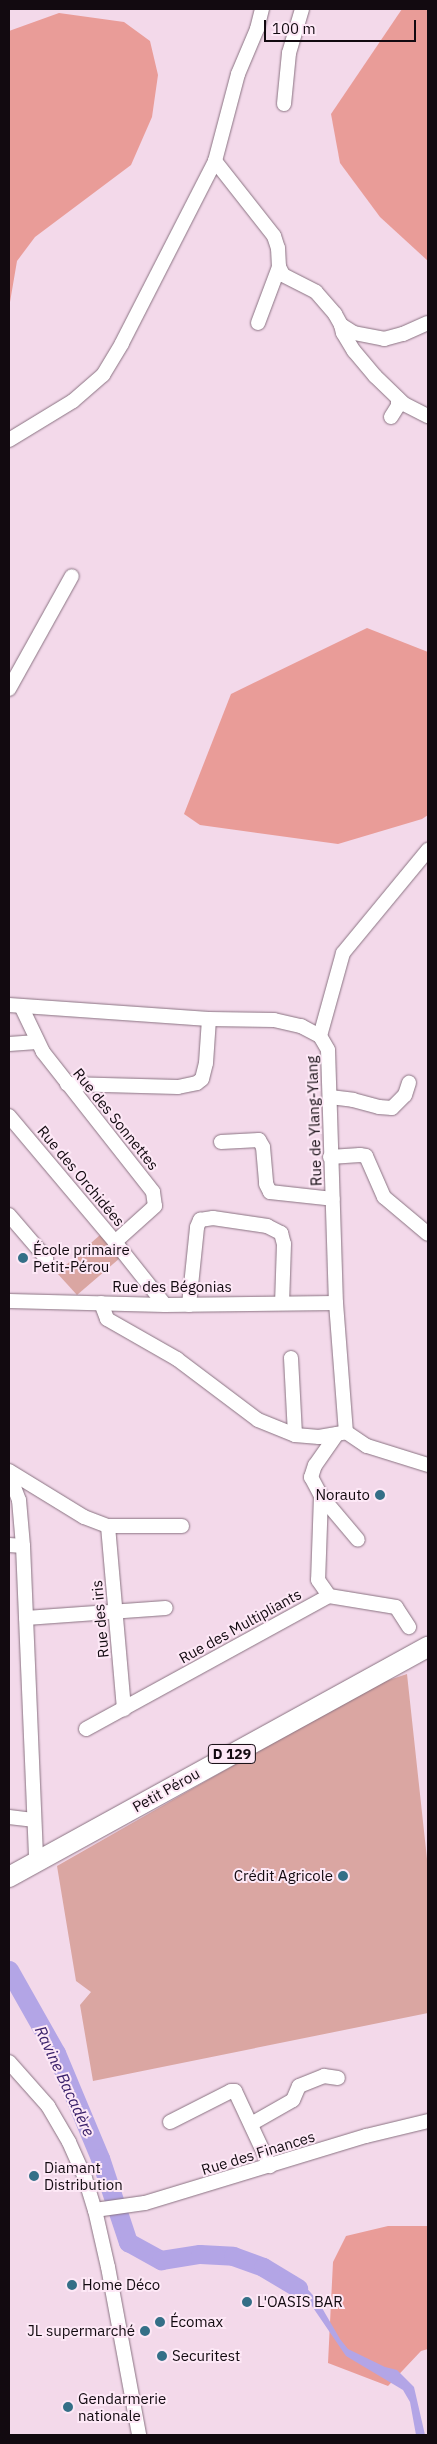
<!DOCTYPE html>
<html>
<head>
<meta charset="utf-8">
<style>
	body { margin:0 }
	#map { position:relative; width:437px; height:2444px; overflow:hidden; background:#f3d9ea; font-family:"IBM Plex Sans",sans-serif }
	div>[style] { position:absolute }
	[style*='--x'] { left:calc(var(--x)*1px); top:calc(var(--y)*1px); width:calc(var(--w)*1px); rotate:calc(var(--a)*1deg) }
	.green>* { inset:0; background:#daa6a2 }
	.forest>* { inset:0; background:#e99c98 }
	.water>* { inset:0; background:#b3a5e6 }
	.river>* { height:19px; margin:-9.5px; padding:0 9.5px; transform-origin:9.5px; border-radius:9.5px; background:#b3a5e6 }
	.roads { filter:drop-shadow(0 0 1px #8a7382) drop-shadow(0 0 1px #8a7382) }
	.minor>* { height:14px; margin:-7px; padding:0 7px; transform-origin:7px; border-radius:7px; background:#fff }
	.highway>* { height:20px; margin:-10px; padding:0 10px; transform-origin:10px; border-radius:10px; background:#fff }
	.dots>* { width:14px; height:14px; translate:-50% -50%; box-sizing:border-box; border:2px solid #fde8f6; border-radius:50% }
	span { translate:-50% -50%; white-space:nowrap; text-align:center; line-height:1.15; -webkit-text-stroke:4px #fde8f6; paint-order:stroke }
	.shield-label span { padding:1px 4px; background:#fde8f6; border:1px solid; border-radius:4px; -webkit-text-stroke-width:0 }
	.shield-label { font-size:14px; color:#120a10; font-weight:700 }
	.street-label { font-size:15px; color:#120a10 }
	.poi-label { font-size:15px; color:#120a10 }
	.left { translate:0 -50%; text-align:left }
	.right { translate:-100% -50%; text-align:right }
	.water-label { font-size:16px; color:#39206a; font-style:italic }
	.frame { position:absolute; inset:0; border:10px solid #120a10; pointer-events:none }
	.scale { position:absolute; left:264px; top:20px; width:152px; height:22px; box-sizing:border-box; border:2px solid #120a10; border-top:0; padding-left:6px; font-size:15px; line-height:18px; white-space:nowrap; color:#120a10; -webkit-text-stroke:4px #fde8f6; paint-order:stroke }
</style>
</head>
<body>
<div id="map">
	<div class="green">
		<div style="clip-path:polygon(100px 1235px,120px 1258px,77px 1295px,57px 1273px)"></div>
		<div style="clip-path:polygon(407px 1674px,428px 1868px,428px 2013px,93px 2081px,80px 2005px,91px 1992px,76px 1981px,57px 1866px,374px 1685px)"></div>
	</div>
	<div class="forest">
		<div style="clip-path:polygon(402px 9px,428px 9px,428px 261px,380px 217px,340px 163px,331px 114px)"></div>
		<div style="clip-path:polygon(59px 13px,124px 22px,150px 41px,158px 75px,152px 117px,131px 165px,35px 237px,17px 261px,9px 308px,9px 31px)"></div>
		<div style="clip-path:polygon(367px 628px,428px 652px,428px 815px,422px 819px,338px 844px,200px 825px,184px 814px,231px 694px)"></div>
		<div style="clip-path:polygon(388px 2226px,428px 2226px,428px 2349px,421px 2351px,388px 2386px,328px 2363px,333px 2262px,346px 2236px)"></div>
	</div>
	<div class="water">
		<div style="clip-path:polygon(218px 2251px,261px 2258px,297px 2277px,318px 2301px,340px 2339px,348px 2349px,385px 2367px,397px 2370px,414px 2387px,425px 2435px,416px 2435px,410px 2402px,403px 2390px,346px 2356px,303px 2293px,263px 2267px,230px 2257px,219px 2259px)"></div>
	</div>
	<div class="river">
		<div style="--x:9;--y:1970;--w:95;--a:60.5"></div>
		<div style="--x:56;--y:2053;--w:114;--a:67.3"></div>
		<div style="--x:100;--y:2158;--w:89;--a:71.6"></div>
		<div style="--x:128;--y:2242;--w:38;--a:29"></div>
		<div style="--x:161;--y:2260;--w:39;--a:-9"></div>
		<div style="--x:200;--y:2254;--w:33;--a:3"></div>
		<div style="--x:233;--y:2256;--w:32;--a:20"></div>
		<div style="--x:263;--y:2267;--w:41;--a:31"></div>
	</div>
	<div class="roads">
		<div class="minor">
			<div style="--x:284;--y:104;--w:51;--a:-84.4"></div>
			<div style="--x:289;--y:53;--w:46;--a:-73.5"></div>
			<div style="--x:215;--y:161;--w:95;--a:51.8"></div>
			<div style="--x:274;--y:236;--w:13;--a:72"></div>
			<div style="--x:278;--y:248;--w:19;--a:87"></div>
			<div style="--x:279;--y:267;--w:9;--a:63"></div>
			<div style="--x:283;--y:275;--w:37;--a:27"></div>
			<div style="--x:316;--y:292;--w:29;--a:49"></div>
			<div style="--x:335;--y:314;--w:13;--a:61"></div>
			<div style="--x:341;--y:325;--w:8;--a:76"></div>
			<div style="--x:343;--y:333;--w:21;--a:59"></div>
			<div style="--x:354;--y:351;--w:33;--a:50"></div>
			<div style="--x:375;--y:376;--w:40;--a:44"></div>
			<div style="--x:404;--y:404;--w:27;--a:27"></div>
			<div style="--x:258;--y:323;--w:60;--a:-69.4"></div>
			<div style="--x:341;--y:325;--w:15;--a:32"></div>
			<div style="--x:354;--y:333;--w:31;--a:11"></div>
			<div style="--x:384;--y:339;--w:20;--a:-15"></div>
			<div style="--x:403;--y:334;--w:27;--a:-24"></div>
			<div style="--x:391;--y:417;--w:13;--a:-58"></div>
			<div style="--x:398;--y:406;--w:7;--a:-90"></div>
			<div style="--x:9;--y:440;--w:75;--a:-31.4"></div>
			<div style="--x:73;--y:401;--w:40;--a:-41"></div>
			<div style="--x:103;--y:375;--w:37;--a:-59"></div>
			<div style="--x:122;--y:343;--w:204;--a:-62.9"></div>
			<div style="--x:215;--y:161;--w:90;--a:-75.2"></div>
			<div style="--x:238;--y:74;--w:49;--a:-67.1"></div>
			<div style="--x:257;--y:29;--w:21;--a:-76"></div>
			<div style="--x:9;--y:689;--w:129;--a:-60.9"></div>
			<div style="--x:9;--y:1005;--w:200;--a:4"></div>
			<div style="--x:209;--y:1019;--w:65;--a:0.9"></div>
			<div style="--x:274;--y:1020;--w:28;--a:13"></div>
			<div style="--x:301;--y:1026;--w:21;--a:28"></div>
			<div style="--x:320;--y:1036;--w:16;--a:60"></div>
			<div style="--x:328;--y:1050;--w:253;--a:88.2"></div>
			<div style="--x:336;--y:1303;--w:129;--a:85.6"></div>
			<div style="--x:346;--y:1432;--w:25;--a:34"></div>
			<div style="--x:367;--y:1446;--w:64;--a:17.3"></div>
			<div style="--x:21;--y:1006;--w:51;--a:64.4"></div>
			<div style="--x:43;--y:1052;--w:178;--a:51.8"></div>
			<div style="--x:153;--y:1192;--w:14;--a:82"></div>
			<div style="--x:155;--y:1206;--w:54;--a:138"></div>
			<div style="--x:320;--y:1036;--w:86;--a:-74.5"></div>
			<div style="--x:343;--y:953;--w:134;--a:-50.5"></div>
			<div style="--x:9;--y:1044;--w:28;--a:-4"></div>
			<div style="--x:67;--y:1084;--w:111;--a:1.5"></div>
			<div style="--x:178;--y:1087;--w:19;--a:-12"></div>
			<div style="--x:197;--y:1083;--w:6;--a:-39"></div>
			<div style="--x:202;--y:1079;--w:16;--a:-76"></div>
			<div style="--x:206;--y:1063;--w:44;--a:-86.1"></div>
			<div style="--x:330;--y:1097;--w:23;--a:7"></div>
			<div style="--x:353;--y:1100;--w:27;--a:15"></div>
			<div style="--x:379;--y:1107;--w:13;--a:4"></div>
			<div style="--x:392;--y:1108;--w:18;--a:-45"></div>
			<div style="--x:405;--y:1095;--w:13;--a:-72"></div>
			<div style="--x:9;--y:1116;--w:165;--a:49.9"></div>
			<div style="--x:115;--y:1242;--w:80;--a:51.6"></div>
			<div style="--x:221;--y:1142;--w:38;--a:-3"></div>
			<div style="--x:259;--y:1140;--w:8;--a:60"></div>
			<div style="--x:263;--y:1147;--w:37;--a:85"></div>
			<div style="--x:266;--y:1184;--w:9;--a:63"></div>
			<div style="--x:270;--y:1192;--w:63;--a:6.3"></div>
			<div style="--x:330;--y:1157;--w:30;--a:-4"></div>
			<div style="--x:360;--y:1155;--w:6;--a:9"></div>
			<div style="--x:366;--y:1156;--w:45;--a:66.3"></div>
			<div style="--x:384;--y:1197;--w:57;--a:40.1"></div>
			<div style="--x:9;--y:1215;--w:57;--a:49.3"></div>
			<div style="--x:9;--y:1301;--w:156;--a:1.5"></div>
			<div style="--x:165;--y:1305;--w:171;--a:-0.7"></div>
			<div style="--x:101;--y:1303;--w:17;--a:69"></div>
			<div style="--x:107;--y:1319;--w:81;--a:29.7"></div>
			<div style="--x:177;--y:1359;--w:101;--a:37"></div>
			<div style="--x:258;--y:1420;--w:40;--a:22"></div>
			<div style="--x:295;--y:1435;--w:24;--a:5"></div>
			<div style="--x:319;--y:1437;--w:27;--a:-10"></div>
			<div style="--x:189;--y:1305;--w:78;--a:-84.1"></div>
			<div style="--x:197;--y:1227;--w:8;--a:-67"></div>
			<div style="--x:200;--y:1220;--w:13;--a:-9"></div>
			<div style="--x:213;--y:1218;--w:55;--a:8.4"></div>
			<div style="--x:267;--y:1226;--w:16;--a:27"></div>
			<div style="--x:281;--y:1233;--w:11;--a:75"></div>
			<div style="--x:284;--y:1244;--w:59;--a:91.9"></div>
			<div style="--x:291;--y:1358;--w:77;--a:87"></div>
			<div style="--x:337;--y:1434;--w:38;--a:125"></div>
			<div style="--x:315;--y:1465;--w:13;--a:108"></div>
			<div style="--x:311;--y:1477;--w:21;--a:62"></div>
			<div style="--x:321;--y:1496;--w:57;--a:49.9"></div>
			<div style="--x:9;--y:1471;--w:88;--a:31.5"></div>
			<div style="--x:84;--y:1517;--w:26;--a:21"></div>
			<div style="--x:108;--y:1526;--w:74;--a:0"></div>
			<div style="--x:9;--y:1474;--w:28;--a:69"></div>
			<div style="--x:19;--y:1500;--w:46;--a:85"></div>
			<div style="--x:23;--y:1546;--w:316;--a:87.6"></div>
			<div style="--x:321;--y:1496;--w:84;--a:92"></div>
			<div style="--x:318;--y:1580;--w:19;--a:55"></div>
			<div style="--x:108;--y:1526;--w:184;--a:85"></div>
			<div style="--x:9;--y:1545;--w:14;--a:4"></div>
			<div style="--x:26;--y:1618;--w:140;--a:-4.1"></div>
			<div style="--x:86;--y:1729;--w:277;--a:-28.7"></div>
			<div style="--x:329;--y:1596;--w:68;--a:9.3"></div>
			<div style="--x:396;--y:1607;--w:24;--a:57"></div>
			<div style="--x:9;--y:1817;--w:24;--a:7"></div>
			<div style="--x:9;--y:2062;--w:59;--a:48.4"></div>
			<div style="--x:48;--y:2106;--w:42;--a:59.7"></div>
			<div style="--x:69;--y:2142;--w:39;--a:66"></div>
			<div style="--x:85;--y:2178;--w:34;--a:73"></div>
			<div style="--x:95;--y:2210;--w:58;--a:77.2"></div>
			<div style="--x:108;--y:2267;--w:171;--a:79.5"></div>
			<div style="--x:170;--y:2122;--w:68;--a:-26.9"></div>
			<div style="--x:231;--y:2091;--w:4;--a:0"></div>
			<div style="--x:235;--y:2091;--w:83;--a:65"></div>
			<div style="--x:251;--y:2124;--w:48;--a:-29.7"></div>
			<div style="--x:293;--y:2100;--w:15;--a:-67"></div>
			<div style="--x:299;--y:2086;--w:27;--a:-22"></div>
			<div style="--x:324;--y:2076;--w:14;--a:8"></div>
			<div style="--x:95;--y:2210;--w:50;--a:-8"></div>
			<div style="--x:145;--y:2203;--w:231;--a:-16.9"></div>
			<div style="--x:366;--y:2136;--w:64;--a:-13.6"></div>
		</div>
		<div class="highway">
			<div style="--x:9;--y:1877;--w:478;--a:-28.8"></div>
		</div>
	</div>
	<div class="dots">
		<div style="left:23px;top:1258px;background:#346f87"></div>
		<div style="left:380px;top:1495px;background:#346f87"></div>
		<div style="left:343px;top:1876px;background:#346f87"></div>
		<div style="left:34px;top:2176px;background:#346f87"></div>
		<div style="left:72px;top:2285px;background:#346f87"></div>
		<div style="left:247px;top:2302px;background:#346f87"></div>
		<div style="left:160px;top:2322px;background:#346f87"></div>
		<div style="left:145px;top:2331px;background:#346f87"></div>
		<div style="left:162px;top:2356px;background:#346f87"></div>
		<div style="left:68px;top:2407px;background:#346f87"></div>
	</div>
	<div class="shield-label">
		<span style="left:232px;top:1754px">D 129</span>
	</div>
	<div class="street-label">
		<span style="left:116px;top:1119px;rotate:51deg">Rue des Sonnettes</span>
		<span style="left:314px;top:1121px;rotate:-92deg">Rue de Ylang-Ylang</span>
		<span style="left:81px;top:1176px;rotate:50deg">Rue des Orchidées</span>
		<span style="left:172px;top:1287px">Rue des Bégonias</span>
		<span style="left:100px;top:1619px;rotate:-95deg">Rue des iris</span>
		<span style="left:240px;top:1626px;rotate:-29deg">Rue des Multipliants</span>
		<span style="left:166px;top:1790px;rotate:-29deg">Petit Pérou</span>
		<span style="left:258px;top:2153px;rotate:-17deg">Rue des Finances</span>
	</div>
	<div class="poi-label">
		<span class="left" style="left:33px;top:1258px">École primaire<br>Petit-Pérou</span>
		<span class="right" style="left:370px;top:1495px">Norauto</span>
		<span class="right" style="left:333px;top:1876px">Crédit Agricole</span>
		<span class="left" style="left:44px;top:2176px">Diamant<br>Distribution</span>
		<span class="left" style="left:82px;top:2285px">Home Déco</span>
		<span class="left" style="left:257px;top:2302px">L'OASIS BAR</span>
		<span class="left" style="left:170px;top:2322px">Écomax</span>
		<span class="right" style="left:135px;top:2331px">JL supermarché</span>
		<span class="left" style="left:172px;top:2356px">Securitest</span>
		<span class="left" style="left:78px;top:2407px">Gendarmerie<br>nationale</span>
	</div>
	<div class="water-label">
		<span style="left:65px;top:2081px;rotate:65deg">Ravine Bacadère</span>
	</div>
	<div class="frame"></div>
	<div class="scale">100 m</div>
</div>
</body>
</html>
